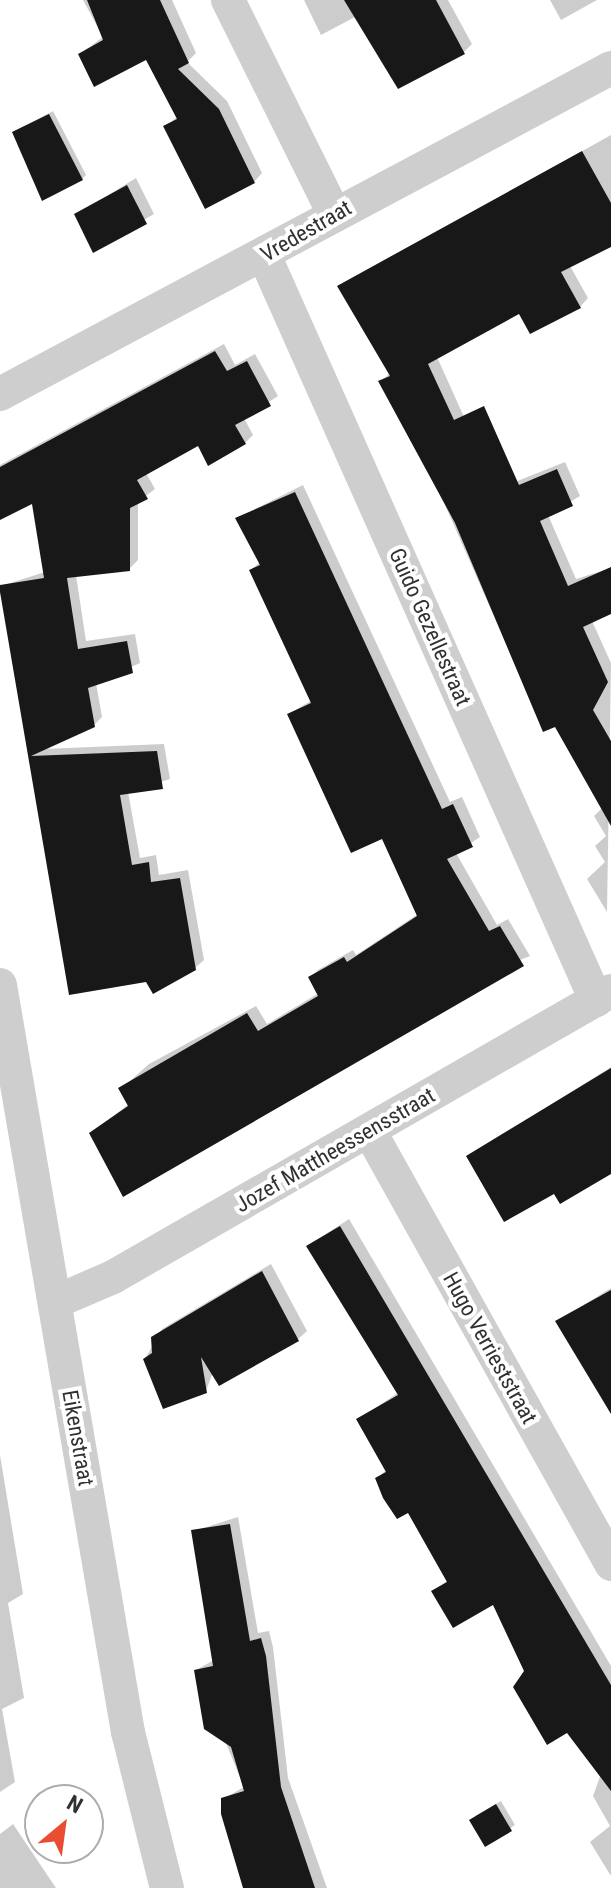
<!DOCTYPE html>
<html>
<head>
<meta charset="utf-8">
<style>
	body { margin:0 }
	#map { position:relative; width:611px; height:1888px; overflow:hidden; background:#fff; font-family:"Roboto Condensed",sans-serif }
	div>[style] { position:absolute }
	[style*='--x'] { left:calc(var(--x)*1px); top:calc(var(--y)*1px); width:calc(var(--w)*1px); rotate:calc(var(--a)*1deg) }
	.shadow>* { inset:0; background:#0003 }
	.building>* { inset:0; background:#181818 }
	.street>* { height:34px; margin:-17px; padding:0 17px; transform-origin:17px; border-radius:17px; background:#cecece }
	span { translate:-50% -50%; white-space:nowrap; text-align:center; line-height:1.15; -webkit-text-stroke:8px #fff; paint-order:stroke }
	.street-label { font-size:22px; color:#313131 }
	.north { position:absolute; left:24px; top:1784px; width:80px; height:80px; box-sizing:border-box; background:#fff; border:2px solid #adadad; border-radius:50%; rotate:29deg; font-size:22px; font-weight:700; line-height:32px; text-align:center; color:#313131 }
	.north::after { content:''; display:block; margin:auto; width:28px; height:36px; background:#e94d32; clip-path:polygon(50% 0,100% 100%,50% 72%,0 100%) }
</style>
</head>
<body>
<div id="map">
	<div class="shadow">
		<div style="clip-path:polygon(83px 0,172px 0,196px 53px,187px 62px,227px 101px,262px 173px,254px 182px,165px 127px,178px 116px,147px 57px,80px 54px,103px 37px)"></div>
		<div style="clip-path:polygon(304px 0,448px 0,472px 44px,464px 52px,355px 17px,321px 35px)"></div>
		<div style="clip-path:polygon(550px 0,597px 0,561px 20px)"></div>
		<div style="clip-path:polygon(53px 111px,86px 175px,82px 179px,19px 129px)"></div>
		<div style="clip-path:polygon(611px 135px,611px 245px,570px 266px,588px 298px,580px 307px,520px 311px,437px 357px,473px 437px,485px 494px,565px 462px,580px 496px,548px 515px,576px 579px,611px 568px,611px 612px,592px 621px,611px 663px,607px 912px,587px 879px,605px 862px,595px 846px,606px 836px,594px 816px,603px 807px,556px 725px,544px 730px,438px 489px,380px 382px,390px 373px,340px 286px)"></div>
		<div style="clip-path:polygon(136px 178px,154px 214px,94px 250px,76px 215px)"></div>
		<div style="clip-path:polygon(224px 344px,235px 365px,255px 354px,278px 396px,244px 418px,253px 435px,245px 443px,198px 443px,146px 473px,155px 489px,138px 502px,138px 560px,129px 569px,76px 575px,86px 641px,135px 634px,140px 663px,96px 683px,102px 717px,94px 725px,43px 749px,164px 744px,170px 779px,128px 792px,140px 858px,156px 855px,159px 875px,188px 870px,204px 960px,195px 968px,71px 993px,1px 586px,45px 572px,33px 501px,0 507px,0 465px)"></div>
		<div style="clip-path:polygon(303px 485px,450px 802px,462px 797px,480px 837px,456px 853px,497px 925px,508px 919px,530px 956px,91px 1133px,129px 1104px,121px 1089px,149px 1064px,256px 1006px,267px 1024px,319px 993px,310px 978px,318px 970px,353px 950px,356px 955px,418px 914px,383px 837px,289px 714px,312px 700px,251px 570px,260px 562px,237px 518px)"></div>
		<div style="clip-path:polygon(611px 1067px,611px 1168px,555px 1192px,468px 1157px)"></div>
		<div style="clip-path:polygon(349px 1219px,611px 1666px,611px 1876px,590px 1842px,610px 1826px,593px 1796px,601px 1774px,494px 1602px,434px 1591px,448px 1580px,409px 1511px,378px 1478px,387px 1469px,359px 1419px,399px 1392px,308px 1246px)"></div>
		<div style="clip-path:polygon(271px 1264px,307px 1331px,298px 1339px,220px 1383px,213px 1372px,206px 1391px,145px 1359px,162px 1329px)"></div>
		<div style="clip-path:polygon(611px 1288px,611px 1414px,558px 1321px)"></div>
		<div style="clip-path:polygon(0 1455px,23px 1594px,8px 1603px,24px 1698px,2px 1709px,15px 1782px,0 1792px)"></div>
		<div style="clip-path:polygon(238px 1517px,258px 1633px,269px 1631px,273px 1647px,288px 1778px,327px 1888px,251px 1888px,223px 1799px,244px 1787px,196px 1670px,214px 1660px,194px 1531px)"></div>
		<div style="clip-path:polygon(501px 1801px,515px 1825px,486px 1844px,475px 1816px)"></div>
		<div style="clip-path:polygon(13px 1824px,56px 1888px,0 1888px,0 1834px)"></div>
	</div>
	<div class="building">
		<div style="clip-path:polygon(87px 0,160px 0,189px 63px,178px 69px,219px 109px,255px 183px,205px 209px,163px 126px,177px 119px,146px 60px,94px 87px,78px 54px,103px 40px)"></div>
		<div style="clip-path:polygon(344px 0,436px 0,465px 54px,398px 89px)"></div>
		<div style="clip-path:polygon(49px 114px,83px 180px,42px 201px,12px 132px)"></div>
		<div style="clip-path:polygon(582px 151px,611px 203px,611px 247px,561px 272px,581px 308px,530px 334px,519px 314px,428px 364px,454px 420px,484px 406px,519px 485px,557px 469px,573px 506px,540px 521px,568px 586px,611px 567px,611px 614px,583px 627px,608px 682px,593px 710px,611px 741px,611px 826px,555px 727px,543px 732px,455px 523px,378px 381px,390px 376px,337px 286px)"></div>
		<div style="clip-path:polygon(127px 185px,147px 224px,93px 253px,74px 214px)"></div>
		<div style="clip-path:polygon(215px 351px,227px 371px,247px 361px,271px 406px,235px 425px,246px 444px,208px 466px,198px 446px,137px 480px,148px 499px,130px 508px,130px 571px,67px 578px,78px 649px,127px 641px,133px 673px,88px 688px,95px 727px,31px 756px,157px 751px,163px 789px,120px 795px,132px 865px,149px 862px,151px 882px,180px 878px,196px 970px,153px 994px,146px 982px,69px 995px,0 592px,0 585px,44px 578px,32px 504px,0 520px,0 467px)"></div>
		<div style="clip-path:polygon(295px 492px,442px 809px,453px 804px,473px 847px,447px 859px,489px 931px,500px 926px,524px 966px,123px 1197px,89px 1133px,128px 1106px,118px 1088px,247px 1013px,258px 1031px,318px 996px,308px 977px,344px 957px,347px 962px,417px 916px,382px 839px,351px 853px,287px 714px,311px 703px,249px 570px,260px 565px,235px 518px)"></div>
		<div style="clip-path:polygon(611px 1068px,611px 1174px,560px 1204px,554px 1194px,504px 1222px,466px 1156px)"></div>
		<div style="clip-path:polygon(340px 1226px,611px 1685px,611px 1791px,567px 1733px,547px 1745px,513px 1687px,524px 1671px,493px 1605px,453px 1628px,431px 1591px,447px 1582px,408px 1513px,397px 1519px,383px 1498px,375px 1478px,386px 1472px,356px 1419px,398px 1395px,306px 1246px)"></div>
		<div style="clip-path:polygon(262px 1271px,299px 1341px,219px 1386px,201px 1357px,207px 1393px,163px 1409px,143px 1359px,152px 1353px,151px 1337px)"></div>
		<div style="clip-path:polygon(611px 1290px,611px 1414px,555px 1321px)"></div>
		<div style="clip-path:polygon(230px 1524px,250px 1641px,261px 1638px,266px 1656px,281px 1787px,315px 1888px,243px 1888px,221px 1814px,221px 1798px,244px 1791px,231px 1747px,204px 1729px,194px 1670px,213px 1666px,191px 1530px)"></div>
		<div style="clip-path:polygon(496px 1804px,512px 1831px,485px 1847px,469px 1820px)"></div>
	</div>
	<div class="street">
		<div style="--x:228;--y:0;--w:239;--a:63.6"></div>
		<div style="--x:264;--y:255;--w:816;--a:65.98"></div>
		<div style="--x:0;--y:394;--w:693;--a:-28.08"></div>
		<div style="--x:0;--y:985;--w:758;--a:80.28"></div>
		<div style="--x:128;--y:1732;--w:161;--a:76"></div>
		<div style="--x:370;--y:1132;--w:495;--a:60.8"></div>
		<div style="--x:55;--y:1302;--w:63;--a:-23.3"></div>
		<div style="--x:113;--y:1277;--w:574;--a:-29.87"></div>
	</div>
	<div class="street-label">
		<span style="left:306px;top:231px;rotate:-30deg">Vredestraat</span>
		<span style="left:430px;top:627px;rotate:66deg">Guido Gezellestraat</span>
		<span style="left:335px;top:1150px;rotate:-30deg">Jozef Mattheessensstraat</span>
		<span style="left:490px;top:1348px;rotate:61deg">Hugo Verrieststraat</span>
		<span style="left:78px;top:1438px;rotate:80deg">Eikenstraat</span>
	</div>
	<div class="north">N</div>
</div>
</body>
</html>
